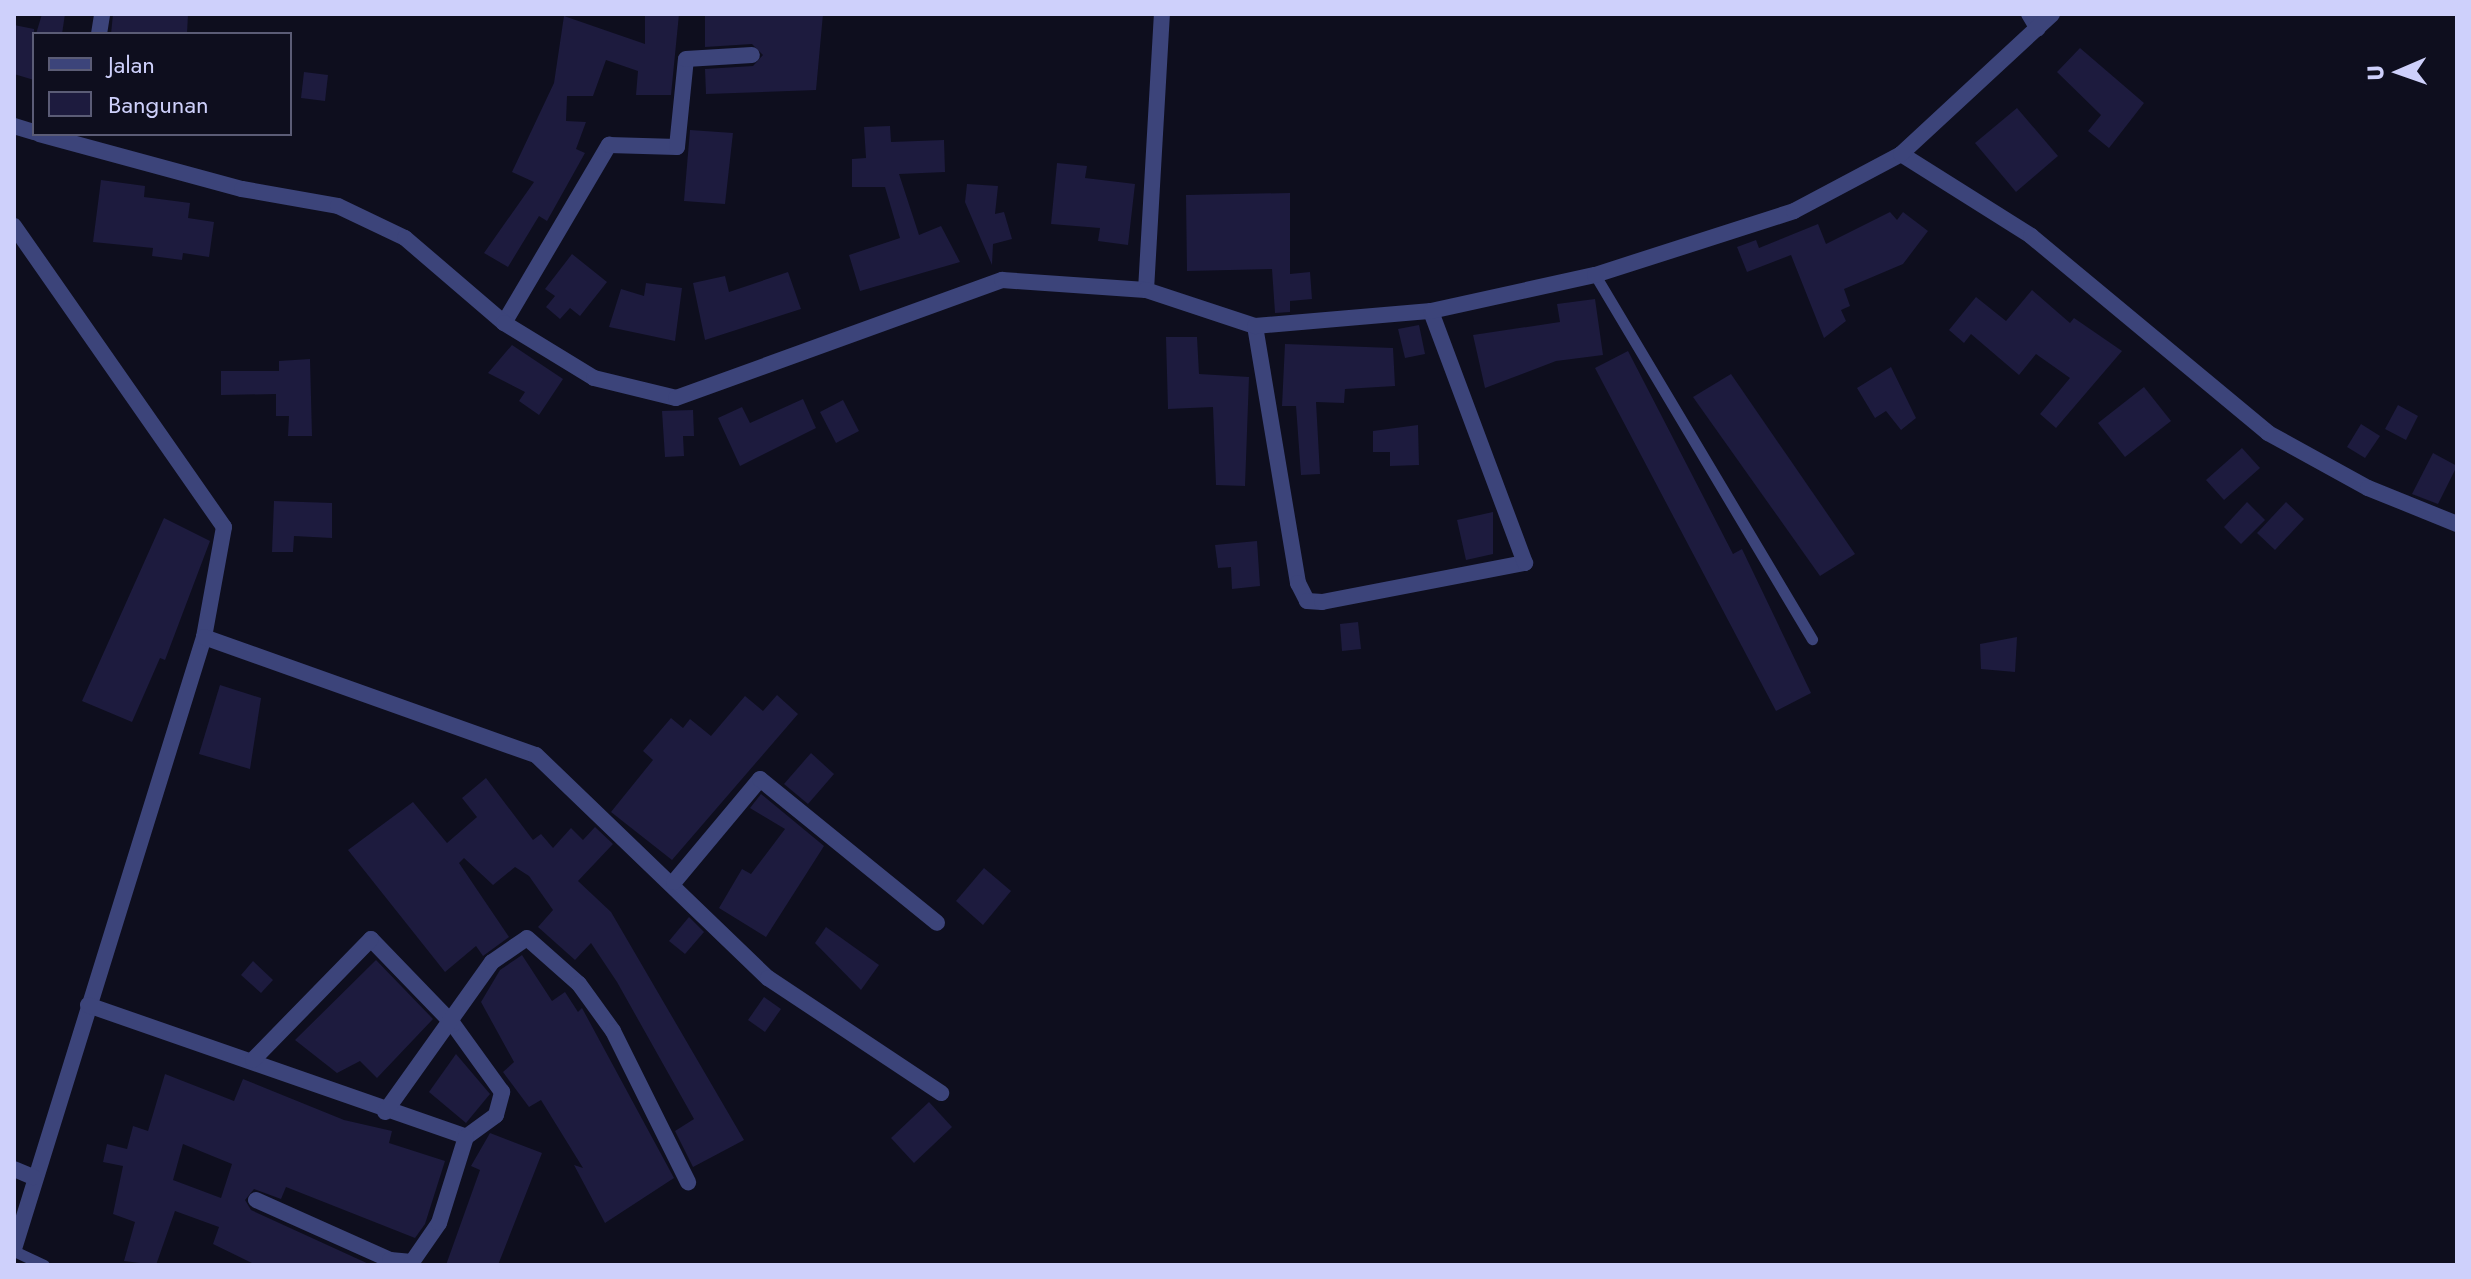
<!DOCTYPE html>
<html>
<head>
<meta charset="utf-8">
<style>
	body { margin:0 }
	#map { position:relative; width:2471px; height:1279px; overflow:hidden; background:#0e0e1e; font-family:Jost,sans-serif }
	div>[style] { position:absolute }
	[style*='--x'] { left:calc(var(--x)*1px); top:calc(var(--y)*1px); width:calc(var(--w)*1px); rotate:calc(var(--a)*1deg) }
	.building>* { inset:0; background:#1d1b3e }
	.service>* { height:11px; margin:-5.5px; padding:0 5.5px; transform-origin:5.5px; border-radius:5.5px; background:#3c447a }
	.minor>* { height:16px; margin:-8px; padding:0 8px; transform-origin:8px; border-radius:8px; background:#3c447a }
	.tertiary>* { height:16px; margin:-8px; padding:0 8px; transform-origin:8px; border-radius:8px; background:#3c447a }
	span { translate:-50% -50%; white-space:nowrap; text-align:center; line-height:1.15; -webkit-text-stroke:6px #0e0e1e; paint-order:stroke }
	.frame { position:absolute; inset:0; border:16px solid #ced0fb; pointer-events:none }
	.legend { position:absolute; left:32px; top:32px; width:260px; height:104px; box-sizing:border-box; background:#0e0e1e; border:2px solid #5b5c76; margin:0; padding:10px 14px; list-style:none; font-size:24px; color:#ced0fb }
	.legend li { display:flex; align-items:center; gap:16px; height:40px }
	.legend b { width:40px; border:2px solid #5b5c76 }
	.north { position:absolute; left:2359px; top:32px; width:80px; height:80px; -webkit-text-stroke:6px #0e0e1e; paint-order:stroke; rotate:268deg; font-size:22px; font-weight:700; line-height:32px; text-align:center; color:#ced0fb }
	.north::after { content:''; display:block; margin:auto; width:28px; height:36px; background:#ced0fb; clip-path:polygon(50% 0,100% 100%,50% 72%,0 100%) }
</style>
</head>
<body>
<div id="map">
	<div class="building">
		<div style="clip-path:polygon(42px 14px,65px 14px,62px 34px,36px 34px)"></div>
		<div style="clip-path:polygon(113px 14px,188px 14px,187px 34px,111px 34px)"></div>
		<div style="clip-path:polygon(645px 14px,679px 14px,671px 95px,636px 95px,638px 71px,606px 60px,593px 96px,567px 96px,566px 121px,586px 122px,576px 149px,585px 153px,547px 221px,539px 216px,508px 267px,484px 253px,534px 182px,512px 172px,554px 83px,564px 16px,645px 44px)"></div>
		<div style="clip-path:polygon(705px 14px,823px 14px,816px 90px,706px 94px,705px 69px,753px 66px,763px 55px,752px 44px,705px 47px)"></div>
		<div style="clip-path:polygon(14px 25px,34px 29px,34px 80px,14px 74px)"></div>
		<div style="clip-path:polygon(2080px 48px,2144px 103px,2109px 148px,2088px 131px,2101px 115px,2057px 72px)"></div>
		<div style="clip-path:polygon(304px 72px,328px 75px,325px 101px,301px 98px)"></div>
		<div style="clip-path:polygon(2017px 108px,2058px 156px,2016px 192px,1975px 143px)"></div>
		<div style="clip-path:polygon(890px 126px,891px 142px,944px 140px,945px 172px,899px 174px,919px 235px,941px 226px,960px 262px,860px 291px,849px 255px,900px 238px,885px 187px,852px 187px,852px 159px,866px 158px,864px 127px)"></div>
		<div style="clip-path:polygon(690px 130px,733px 133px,725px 204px,684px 201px)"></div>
		<div style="clip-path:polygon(1057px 163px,1087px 166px,1085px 178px,1135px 184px,1128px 245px,1098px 241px,1100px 228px,1051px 224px)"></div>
		<div style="clip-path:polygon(101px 180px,145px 186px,144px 197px,190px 203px,188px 218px,214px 222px,209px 257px,183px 253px,182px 260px,152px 256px,153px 248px,93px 242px)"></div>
		<div style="clip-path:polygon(967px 184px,998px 186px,995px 214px,1004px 212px,1012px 239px,993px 244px,992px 265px,965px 202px)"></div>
		<div style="clip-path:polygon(1290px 193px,1290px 274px,1310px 272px,1312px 299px,1290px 301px,1290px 312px,1275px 313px,1272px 269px,1187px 271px,1186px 195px)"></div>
		<div style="clip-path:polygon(1890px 212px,1897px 220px,1903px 212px,1928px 231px,1903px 264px,1844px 289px,1850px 306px,1841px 310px,1846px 321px,1824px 338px,1791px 255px,1747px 272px,1737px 247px,1756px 240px,1759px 248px,1818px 224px,1826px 244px)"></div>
		<div style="clip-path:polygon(572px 254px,607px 282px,580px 316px,570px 308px,560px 319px,546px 307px,555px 296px,545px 289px)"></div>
		<div style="clip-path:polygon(788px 272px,801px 309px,705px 340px,693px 283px,725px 276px,729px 292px)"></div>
		<div style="clip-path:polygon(646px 283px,682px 288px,675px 341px,609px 327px,621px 289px,644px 296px)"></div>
		<div style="clip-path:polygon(2032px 290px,2070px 323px,2074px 318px,2122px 351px,2056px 428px,2040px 414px,2070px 378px,2036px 354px,2019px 375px,1971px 334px,1964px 343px,1949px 330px,1976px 297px,2006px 321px)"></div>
		<div style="clip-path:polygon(1595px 299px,1603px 355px,1556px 361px,1485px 388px,1473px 335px,1560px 322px,1557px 304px)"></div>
		<div style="clip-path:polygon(1419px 325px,1425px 354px,1405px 358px,1398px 329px)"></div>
		<div style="clip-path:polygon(1166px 337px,1197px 337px,1199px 374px,1249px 377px,1245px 486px,1216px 485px,1213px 407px,1168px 409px)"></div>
		<div style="clip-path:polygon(1285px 344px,1393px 348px,1395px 386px,1345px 389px,1344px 403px,1316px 402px,1320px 474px,1301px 475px,1296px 406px,1282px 406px)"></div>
		<div style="clip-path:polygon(512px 345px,563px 379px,539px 415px,519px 401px,525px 392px,488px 373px)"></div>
		<div style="clip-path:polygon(1628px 351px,1733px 554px,1742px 549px,1811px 693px,1776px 711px,1595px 368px)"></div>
		<div style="clip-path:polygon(310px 359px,312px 436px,288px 436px,289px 416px,276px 416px,276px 394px,221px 395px,221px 371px,279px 371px,279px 361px)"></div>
		<div style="clip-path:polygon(1891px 367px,1916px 418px,1901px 430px,1886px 411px,1875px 418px,1857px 388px)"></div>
		<div style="clip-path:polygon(1731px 374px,1855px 554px,1820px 576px,1693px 397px)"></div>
		<div style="clip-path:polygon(2144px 387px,2171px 421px,2125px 457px,2098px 423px)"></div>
		<div style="clip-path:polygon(803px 399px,816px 428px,740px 466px,718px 418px,742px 407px,750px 423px)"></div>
		<div style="clip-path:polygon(843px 400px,859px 431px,836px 443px,820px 412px)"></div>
		<div style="clip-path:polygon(2398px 405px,2418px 416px,2406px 440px,2385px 429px)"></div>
		<div style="clip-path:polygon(693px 410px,694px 436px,683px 436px,684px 456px,665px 457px,662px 411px)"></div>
		<div style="clip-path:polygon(2361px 424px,2380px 436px,2365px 458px,2347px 447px)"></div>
		<div style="clip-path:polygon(1418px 425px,1419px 465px,1390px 466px,1390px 452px,1373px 452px,1373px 431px)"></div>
		<div style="clip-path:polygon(2242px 448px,2260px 468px,2224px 500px,2206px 480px)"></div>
		<div style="clip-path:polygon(2433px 453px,2457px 466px,2438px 504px,2412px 494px)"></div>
		<div style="clip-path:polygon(274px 501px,332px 503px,332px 538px,294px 536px,293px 552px,272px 552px)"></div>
		<div style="clip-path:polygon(2247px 502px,2265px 520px,2241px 544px,2224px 527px)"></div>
		<div style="clip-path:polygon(2286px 502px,2304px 519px,2275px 550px,2257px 533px)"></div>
		<div style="clip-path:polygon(1493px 512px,1493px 554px,1466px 560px,1457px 520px)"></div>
		<div style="clip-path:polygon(164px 518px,210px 541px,165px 660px,160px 658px,132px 722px,82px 701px)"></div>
		<div style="clip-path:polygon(1257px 541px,1260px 586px,1232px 589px,1231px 567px,1218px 568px,1215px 545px)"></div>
		<div style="clip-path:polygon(1358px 622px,1361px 649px,1342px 651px,1340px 624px)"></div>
		<div style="clip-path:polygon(2017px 637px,2015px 672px,1981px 669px,1980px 644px)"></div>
		<div style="clip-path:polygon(220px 685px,261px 698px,250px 769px,199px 754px)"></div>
		<div style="clip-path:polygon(777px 695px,798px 714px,672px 860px,611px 812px,653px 760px,643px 751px,671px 718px,683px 728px,690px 719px,711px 736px,745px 696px,763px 711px)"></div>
		<div style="clip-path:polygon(811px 753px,834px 774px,808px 804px,784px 784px)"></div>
		<div style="clip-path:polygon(486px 778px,533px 840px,541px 834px,553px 848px,571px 828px,583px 840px,595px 827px,613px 844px,578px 881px,611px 912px,744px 1140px,693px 1167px,675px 1131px,694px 1119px,617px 982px,591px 943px,575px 960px,538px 927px,553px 910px,529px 876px,515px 867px,493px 885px,464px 858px,459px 863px,509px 937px,483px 956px,476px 946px,445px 972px,348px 850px,413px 802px,447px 843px,477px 817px,462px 798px)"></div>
		<div style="clip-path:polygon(761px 794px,824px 846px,766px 937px,719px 908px,742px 869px,751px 874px,785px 829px,750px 808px)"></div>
		<div style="clip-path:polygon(984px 868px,1011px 891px,983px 925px,956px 901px)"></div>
		<div style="clip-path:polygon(689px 917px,704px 932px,685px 954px,669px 941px)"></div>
		<div style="clip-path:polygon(826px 927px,879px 965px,861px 990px,815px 943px)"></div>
		<div style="clip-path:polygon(522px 955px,552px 1001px,565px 992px,578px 1012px,582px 1008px,674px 1178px,605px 1223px,574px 1165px,583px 1168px,541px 1100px,529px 1107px,503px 1072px,514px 1062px,481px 1002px,500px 970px)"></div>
		<div style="clip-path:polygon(376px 960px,433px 1019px,377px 1078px,360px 1061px,337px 1073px,295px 1040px)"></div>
		<div style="clip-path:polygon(253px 961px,273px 980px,261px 993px,241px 975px)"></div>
		<div style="clip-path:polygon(764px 997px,781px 1009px,765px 1032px,748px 1020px)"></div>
		<div style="clip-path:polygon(456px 1054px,490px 1094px,466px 1123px,429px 1092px)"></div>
		<div style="clip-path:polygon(evenodd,165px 1074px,234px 1101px,243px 1079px,344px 1120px,392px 1131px,389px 1143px,445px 1161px,425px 1224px,415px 1238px,286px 1187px,281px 1199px,254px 1189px,245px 1200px,251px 1210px,371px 1265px,256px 1265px,213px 1244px,219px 1227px,175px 1211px,156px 1265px,124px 1261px,135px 1222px,113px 1214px,123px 1166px,103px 1162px,107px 1144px,127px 1149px,133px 1126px,148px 1131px,165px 1074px,183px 1144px,232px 1164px,221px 1198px,173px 1180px,183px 1144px)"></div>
		<div style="clip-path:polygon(929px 1102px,952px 1127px,914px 1163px,891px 1138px)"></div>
		<div style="clip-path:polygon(490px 1133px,542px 1153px,498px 1265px,446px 1265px,480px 1170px,471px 1166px)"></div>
	</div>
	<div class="service">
		<div style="--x:1595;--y:275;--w:424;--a:59.2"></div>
		<div style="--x:14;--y:1251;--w:33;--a:25"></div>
	</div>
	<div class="minor">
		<div style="--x:2029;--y:14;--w:17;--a:59"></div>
		<div style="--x:99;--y:34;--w:20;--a:-81"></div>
		<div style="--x:1901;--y:154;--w:154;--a:32.2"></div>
		<div style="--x:2031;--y:236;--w:308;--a:39.7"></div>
		<div style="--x:2268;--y:433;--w:114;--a:28.8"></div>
		<div style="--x:2368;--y:488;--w:96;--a:22"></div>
		<div style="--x:14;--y:226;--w:367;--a:55.1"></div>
		<div style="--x:224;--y:527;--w:112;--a:100.3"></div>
		<div style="--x:204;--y:637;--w:641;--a:107.25"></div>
		<div style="--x:1146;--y:290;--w:276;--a:-86.7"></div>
		<div style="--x:504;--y:323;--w:207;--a:-59.5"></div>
		<div style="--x:609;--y:145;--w:68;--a:1.7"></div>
		<div style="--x:677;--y:147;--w:88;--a:-84.2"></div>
		<div style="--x:686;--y:59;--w:66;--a:-3.5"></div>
		<div style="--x:1255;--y:326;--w:261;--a:80.5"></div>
		<div style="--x:1298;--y:583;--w:20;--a:63"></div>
		<div style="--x:1307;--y:601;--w:15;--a:4"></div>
		<div style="--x:1322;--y:602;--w:207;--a:-10.9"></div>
		<div style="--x:1525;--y:563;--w:269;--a:-110.5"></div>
		<div style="--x:204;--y:637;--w:352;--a:19.6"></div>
		<div style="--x:536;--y:755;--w:322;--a:43.9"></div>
		<div style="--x:768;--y:978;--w:208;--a:33.6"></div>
		<div style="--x:674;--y:882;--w:134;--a:-50.1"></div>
		<div style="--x:760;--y:779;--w:228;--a:39.1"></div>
		<div style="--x:88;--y:1005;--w:400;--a:19.2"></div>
		<div style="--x:466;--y:1137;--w:37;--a:-36"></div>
		<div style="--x:496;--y:1115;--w:24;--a:-75"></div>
		<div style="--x:502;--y:1092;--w:84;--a:-125.8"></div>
		<div style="--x:453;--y:1024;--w:118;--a:-134"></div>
		<div style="--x:371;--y:939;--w:169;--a:134.3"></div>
		<div style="--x:385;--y:1112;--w:184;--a:-54.5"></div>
		<div style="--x:492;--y:962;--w:42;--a:-34.4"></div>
		<div style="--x:527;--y:938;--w:69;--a:41.5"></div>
		<div style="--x:579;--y:984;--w:58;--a:54.1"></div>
		<div style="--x:613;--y:1031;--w:169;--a:63.6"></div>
		<div style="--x:14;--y:1169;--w:21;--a:23"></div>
		<div style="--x:256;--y:1200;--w:147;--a:24.1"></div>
		<div style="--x:390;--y:1260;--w:22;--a:5"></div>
		<div style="--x:412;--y:1262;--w:47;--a:-55.3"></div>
		<div style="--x:439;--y:1223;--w:90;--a:-72.6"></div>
	</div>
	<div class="tertiary">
		<div style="--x:14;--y:126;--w:21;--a:17"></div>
		<div style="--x:39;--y:134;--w:210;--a:15.2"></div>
		<div style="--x:242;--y:189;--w:97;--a:10"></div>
		<div style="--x:338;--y:206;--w:74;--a:25.5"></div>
		<div style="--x:405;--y:238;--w:130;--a:40.6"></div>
		<div style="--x:504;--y:323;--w:105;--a:31.4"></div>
		<div style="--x:594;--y:378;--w:84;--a:13.7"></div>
		<div style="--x:676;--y:398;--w:347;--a:-19.9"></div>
		<div style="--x:1002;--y:280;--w:144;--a:4"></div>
		<div style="--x:1146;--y:290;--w:115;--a:18.3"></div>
		<div style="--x:1255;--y:326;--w:177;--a:-4.9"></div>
		<div style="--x:1431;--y:311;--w:168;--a:-12.4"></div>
		<div style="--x:1595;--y:275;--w:209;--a:-17.8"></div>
		<div style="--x:1794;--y:211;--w:121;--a:-28"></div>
		<div style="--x:1901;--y:154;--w:206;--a:-42.8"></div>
	</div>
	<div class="frame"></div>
	<ul class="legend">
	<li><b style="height:10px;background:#3c447a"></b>Jalan</li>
	<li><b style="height:22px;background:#1d1b3e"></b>Bangunan</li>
	</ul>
	<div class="north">U</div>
</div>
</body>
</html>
